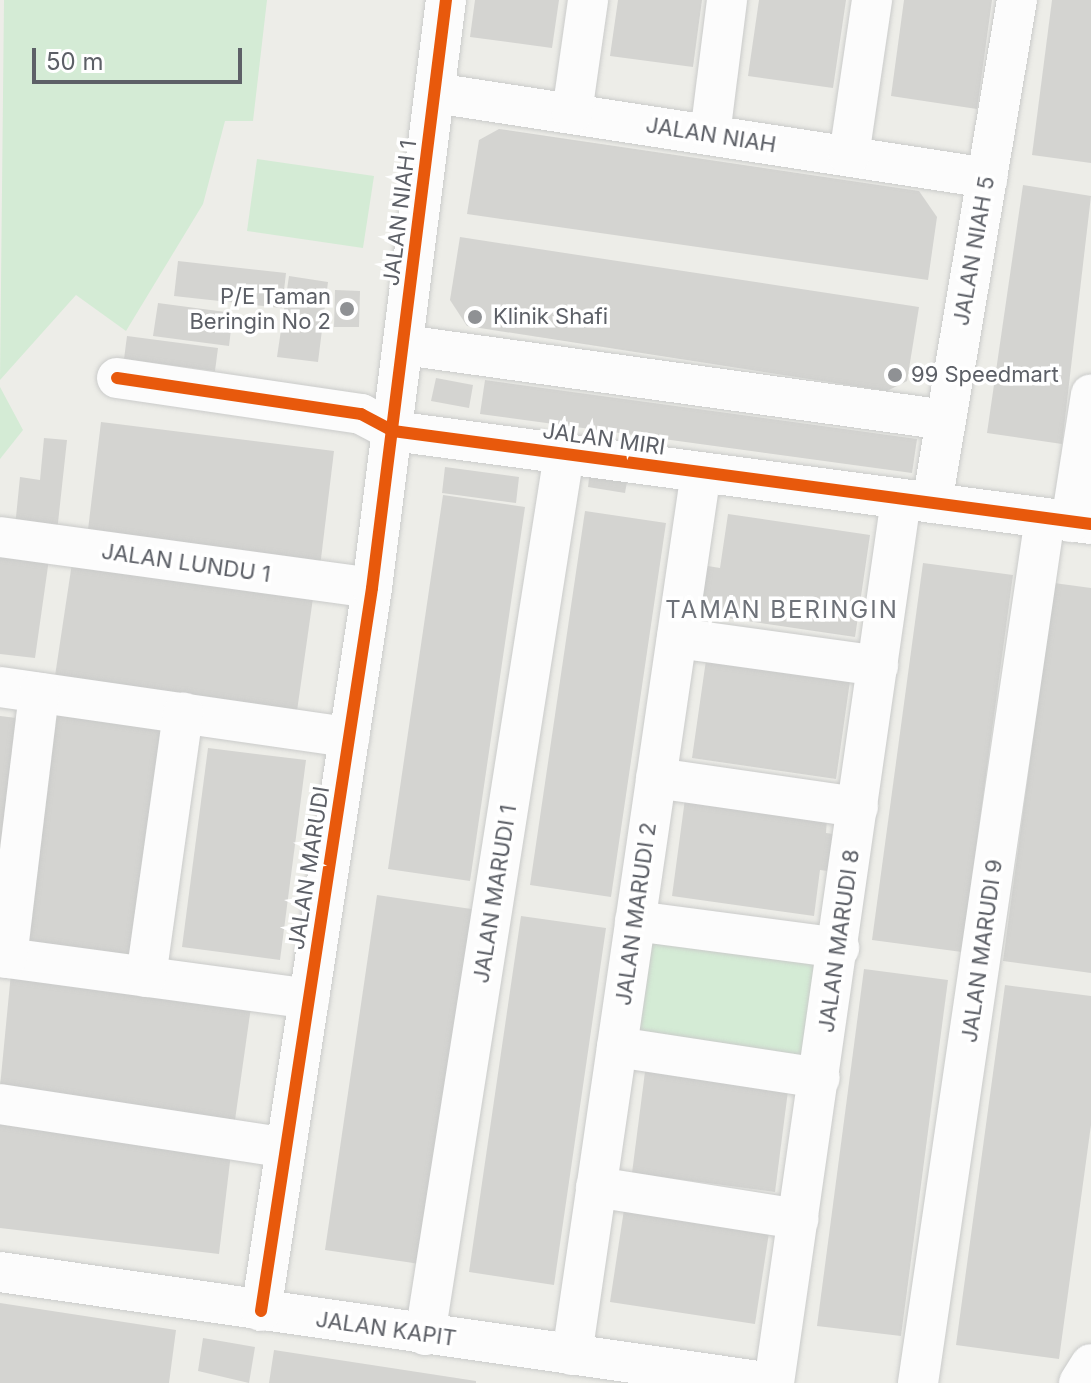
<!DOCTYPE html>
<html>
<head>
<meta charset="utf-8">
<style>
	body { margin:0 }
	#map { position:relative; width:1091px; height:1383px; overflow:hidden; background:#edede8; font-family:Inter,sans-serif }
	div>[style] { position:absolute }
	[style*='--x'] { left:calc(var(--x)*1px); top:calc(var(--y)*1px); width:calc(var(--w)*1px); rotate:calc(var(--a)*1deg) }
	.green>* { inset:0; background:#d4ebd5 }
	.building>* { inset:0; background:#d4d4d1 }
	.roads { filter:drop-shadow(0 0 2px #cacbca) drop-shadow(0 0 2px #cacbca) }
	.minor>* { height:40px; margin:-20px; padding:0 20px; transform-origin:20px; border-radius:20px; background:#fcfcfc }
	.cycleway>* { height:12px; margin:-6px; padding:0 6px; transform-origin:6px; border-radius:6px; background:#e8590c }
	.dots>* { width:22px; height:22px; translate:-50% -50%; box-sizing:border-box; border:4px solid #fff; border-radius:50% }
	span { translate:-50% -50%; white-space:nowrap; text-align:center; line-height:1.15; -webkit-text-stroke:7px #fff; paint-order:stroke }
	.street-label { font-size:22px; color:#5d6067 }
	.poi-label { font-size:22px; color:#5d6067 }
	.right { translate:-100% -50%; text-align:right }
	.left { translate:0 -50%; text-align:left }
	.neighbourhood-label { font-size:24px; color:#6e7279; letter-spacing:2px }
	.scale { position:absolute; left:32px; top:48px; width:210px; height:36px; box-sizing:border-box; border:4px solid #5d6067; border-top:0; padding-left:10px; font-size:24px; line-height:28px; white-space:nowrap; color:#5d6067; -webkit-text-stroke:6px #fff; paint-order:stroke }
</style>
</head>
<body>
<div id="map">
	<div class="green">
		<div style="clip-path:polygon(4px 0,267px 0,253px 121px,225px 121px,203px 204px,126px 331px,76px 295px,0 380px)"></div>
		<div style="clip-path:polygon(257px 159px,374px 176px,363px 248px,247px 231px)"></div>
		<div style="clip-path:polygon(0 387px,23px 430px,0 459px)"></div>
		<div style="clip-path:polygon(651px 936px,824px 963px,809px 1060px,636px 1033px)"></div>
	</div>
	<div class="building">
		<div style="clip-path:polygon(559px 0,552px 48px,470px 37px,475px 0)"></div>
		<div style="clip-path:polygon(618px 0,702px 0,693px 67px,610px 56px)"></div>
		<div style="clip-path:polygon(759px 0,846px 0,833px 88px,748px 76px)"></div>
		<div style="clip-path:polygon(904px 0,992px 0,977px 109px,891px 96px)"></div>
		<div style="clip-path:polygon(1052px 0,1091px 0,1091px 163px,1032px 155px)"></div>
		<div style="clip-path:polygon(499px 129px,919px 191px,937px 217px,928px 280px,467px 214px,479px 140px)"></div>
		<div style="clip-path:polygon(1023px 185px,1091px 196px,1062px 444px,987px 433px)"></div>
		<div style="clip-path:polygon(460px 237px,919px 307px,907px 381px,887px 391px,467px 326px,450px 300px)"></div>
		<div style="clip-path:polygon(178px 261px,286px 273px,282px 308px,174px 296px)"></div>
		<div style="clip-path:polygon(289px 276px,328px 282px,318px 362px,277px 357px)"></div>
		<div style="clip-path:polygon(335px 290px,360px 291px,359px 327px,334px 327px)"></div>
		<div style="clip-path:polygon(158px 303px,233px 313px,229px 346px,153px 336px)"></div>
		<div style="clip-path:polygon(127px 336px,218px 348px,215px 371px,124px 359px)"></div>
		<div style="clip-path:polygon(436px 378px,473px 385px,469px 408px,431px 401px)"></div>
		<div style="clip-path:polygon(485px 380px,917px 439px,912px 473px,480px 414px)"></div>
		<div style="clip-path:polygon(101px 422px,334px 451px,320px 567px,87px 538px)"></div>
		<div style="clip-path:polygon(44px 438px,67px 440px,57px 532px,15px 527px,20px 477px,40px 480px)"></div>
		<div style="clip-path:polygon(445px 467px,519px 477px,516px 503px,442px 493px)"></div>
		<div style="clip-path:polygon(590px 470px,628px 476px,625px 493px,588px 487px)"></div>
		<div style="clip-path:polygon(443px 495px,525px 507px,470px 881px,388px 869px)"></div>
		<div style="clip-path:polygon(585px 511px,666px 523px,611px 897px,530px 885px)"></div>
		<div style="clip-path:polygon(728px 514px,870px 535px,855px 637px,694px 613px,702px 565px,720px 568px)"></div>
		<div style="clip-path:polygon(0 552px,49px 559px,35px 658px,0 654px)"></div>
		<div style="clip-path:polygon(72px 563px,313px 598px,297px 711px,55px 676px)"></div>
		<div style="clip-path:polygon(923px 563px,1013px 575px,962px 952px,872px 940px)"></div>
		<div style="clip-path:polygon(1054px 583px,1091px 588px,1091px 973px,1003px 961px)"></div>
		<div style="clip-path:polygon(707px 653px,851px 674px,836px 779px,692px 758px)"></div>
		<div style="clip-path:polygon(58px 708px,170px 725px,136px 958px,24px 942px)"></div>
		<div style="clip-path:polygon(0 716px,25px 719px,0 906px)"></div>
		<div style="clip-path:polygon(208px 748px,306px 760px,280px 960px,182px 947px)"></div>
		<div style="clip-path:polygon(685px 799px,827px 818px,826px 833px,841px 835px,835px 872px,820px 870px,814px 916px,672px 896px)"></div>
		<div style="clip-path:polygon(377px 895px,478px 910px,427px 1265px,325px 1250px)"></div>
		<div style="clip-path:polygon(521px 916px,606px 928px,554px 1285px,469px 1272px)"></div>
		<div style="clip-path:polygon(864px 969px,948px 980px,901px 1336px,817px 1326px)"></div>
		<div style="clip-path:polygon(11px 973px,251px 1007px,235px 1120px,0 1087px)"></div>
		<div style="clip-path:polygon(1005px 985px,1091px 996px,1091px 1125px,1059px 1359px,956px 1345px)"></div>
		<div style="clip-path:polygon(646px 1064px,789px 1083px,775px 1192px,632px 1173px)"></div>
		<div style="clip-path:polygon(0 1117px,232px 1145px,219px 1254px,0 1228px)"></div>
		<div style="clip-path:polygon(625px 1203px,770px 1226px,755px 1324px,610px 1302px)"></div>
		<div style="clip-path:polygon(0 1303px,176px 1330px,169px 1383px,0 1383px)"></div>
		<div style="clip-path:polygon(203px 1338px,255px 1347px,249px 1383px,198px 1371px)"></div>
		<div style="clip-path:polygon(274px 1350px,476px 1381px,476px 1383px,269px 1383px)"></div>
	</div>
	<div class="roads">
		<div class="minor">
			<div style="--x:435;--y:93;--w:559;--a:8.75"></div>
			<div style="--x:572;--y:113;--w:114;--a:-81.9"></div>
			<div style="--x:710;--y:135;--w:136;--a:-82.8"></div>
			<div style="--x:849;--y:156;--w:158;--a:-81.6"></div>
			<div style="--x:404;--y:345;--w:547;--a:7.88"></div>
			<div style="--x:117;--y:378;--w:247;--a:8.4"></div>
			<div style="--x:361;--y:414;--w:36;--a:28"></div>
			<div style="--x:393;--y:431;--w:704;--a:7.59"></div>
			<div style="--x:932;--y:503;--w:510;--a:-80.41"></div>
			<div style="--x:1071;--y:522;--w:129;--a:-81.1"></div>
			<div style="--x:0;--y:537;--w:375;--a:7.8"></div>
			<div style="--x:677;--y:638;--w:203;--a:7.9"></div>
			<div style="--x:0;--y:687;--w:353;--a:8.2"></div>
			<div style="--x:656;--y:778;--w:204;--a:8.2"></div>
			<div style="--x:635;--y:921;--w:206;--a:7.5"></div>
			<div style="--x:0;--y:957;--w:312;--a:7.7"></div>
			<div style="--x:7;--y:958;--w:267;--a:-83.1"></div>
			<div style="--x:146;--y:977;--w:267;--a:-82"></div>
			<div style="--x:617;--y:1047;--w:205;--a:8.7"></div>
			<div style="--x:0;--y:1104;--w:289;--a:8.7"></div>
			<div style="--x:596;--y:1187;--w:205;--a:9"></div>
			<div style="--x:0;--y:1272;--w:780;--a:8.18"></div>
			<div style="--x:261;--y:1311;--w:731;--a:-81.27"></div>
			<div style="--x:372;--y:588;--w:593;--a:-82.83"></div>
			<div style="--x:425;--y:1335;--w:892;--a:-81.03"></div>
			<div style="--x:572;--y:1355;--w:892;--a:-81.69"></div>
			<div style="--x:774;--y:1383;--w:893;--a:-81.82"></div>
			<div style="--x:918;--y:1383;--w:874;--a:-81.65"></div>
			<div style="--x:1079;--y:1383;--w:22;--a:-58"></div>
		</div>
	</div>
	<div class="cycleway">
		<div style="--x:117;--y:378;--w:247;--a:8.4"></div>
		<div style="--x:361;--y:414;--w:36;--a:28"></div>
		<div style="--x:393;--y:431;--w:704;--a:7.59"></div>
		<div style="--x:261;--y:1311;--w:731;--a:-81.27"></div>
		<div style="--x:372;--y:588;--w:593;--a:-82.83"></div>
	</div>
	<div class="dots">
		<div style="left:347px;top:309px;background:#8f9194"></div>
		<div style="left:475px;top:317px;background:#8f9194"></div>
		<div style="left:895px;top:375px;background:#8f9194"></div>
	</div>
	<div class="street-label">
		<span style="left:711px;top:135px;rotate:9deg">JALAN NIAH</span>
		<span style="left:400px;top:213px;rotate:-83deg">JALAN NIAH 1</span>
		<span style="left:974px;top:251px;rotate:-80deg">JALAN NIAH 5</span>
		<span style="left:604px;top:439px;rotate:8deg">JALAN MIRI</span>
		<span style="left:186px;top:563px;rotate:8deg">JALAN LUNDU 1</span>
		<span style="left:309px;top:868px;rotate:-81deg">JALAN MARUDI</span>
		<span style="left:495px;top:894px;rotate:-81deg">JALAN MARUDI 1</span>
		<span style="left:636px;top:914px;rotate:-82deg">JALAN MARUDI 2</span>
		<span style="left:839px;top:941px;rotate:-82deg">JALAN MARUDI 8</span>
		<span style="left:982px;top:951px;rotate:-82deg">JALAN MARUDI 9</span>
		<span style="left:386px;top:1329px;rotate:8deg">JALAN KAPIT</span>
	</div>
	<div class="poi-label">
		<span class="right" style="left:331px;top:309px">P/E Taman<br>Beringin No 2</span>
		<span class="left" style="left:493px;top:317px">Klinik Shafi</span>
		<span class="left" style="left:911px;top:375px">99 Speedmart</span>
	</div>
	<div class="neighbourhood-label">
		<span style="left:782px;top:610px">TAMAN BERINGIN</span>
	</div>
	<div class="scale">50 m</div>
</div>
</body>
</html>
